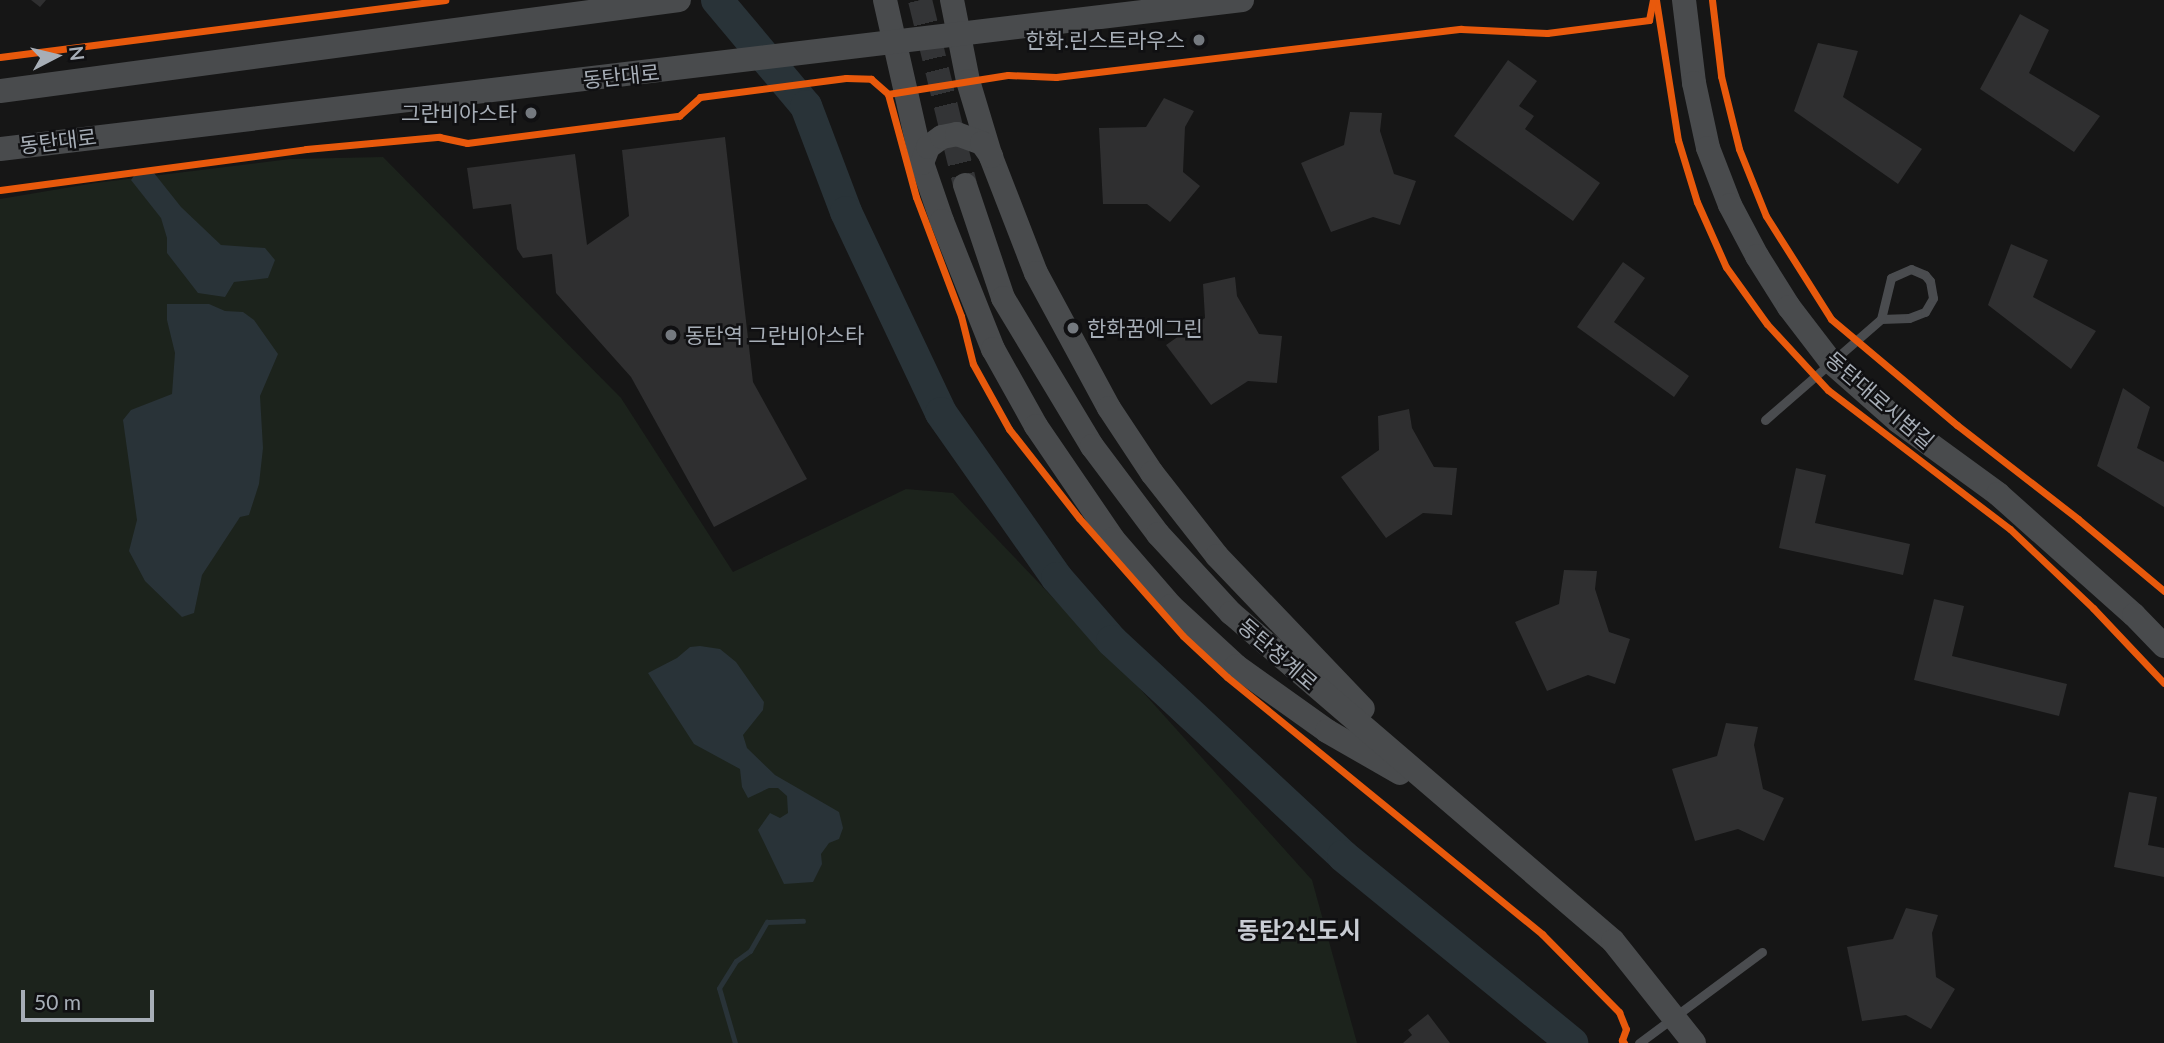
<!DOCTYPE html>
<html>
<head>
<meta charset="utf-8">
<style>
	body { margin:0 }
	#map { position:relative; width:2164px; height:1043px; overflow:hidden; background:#161616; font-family:Lato,"Noto Sans KR",sans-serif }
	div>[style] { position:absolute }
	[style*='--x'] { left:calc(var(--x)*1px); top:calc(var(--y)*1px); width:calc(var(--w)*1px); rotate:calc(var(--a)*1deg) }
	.green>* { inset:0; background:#1c231c }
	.water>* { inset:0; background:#293338 }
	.stream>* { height:5px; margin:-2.5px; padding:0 2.5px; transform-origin:2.5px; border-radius:2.5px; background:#293338 }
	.river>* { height:32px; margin:-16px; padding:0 16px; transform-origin:16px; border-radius:16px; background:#293338 }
	.building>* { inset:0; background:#2f2f30 }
	.secondary-tunnel>* { height:24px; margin-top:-12px; transform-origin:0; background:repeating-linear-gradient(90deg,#333436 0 24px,transparent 0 36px) }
	.lane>* { height:9px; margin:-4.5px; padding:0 4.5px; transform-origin:4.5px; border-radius:4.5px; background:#4a4c4f }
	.secondary>* { height:24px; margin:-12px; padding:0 12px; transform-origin:12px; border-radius:12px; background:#494b4d }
	.cycleway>* { height:7px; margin:-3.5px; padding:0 3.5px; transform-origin:3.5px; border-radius:3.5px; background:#e8590c }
	.dots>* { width:19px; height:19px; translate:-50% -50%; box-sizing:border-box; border:4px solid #101012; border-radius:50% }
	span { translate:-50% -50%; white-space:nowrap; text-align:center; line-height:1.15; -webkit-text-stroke:5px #101012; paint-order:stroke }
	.poi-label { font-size:21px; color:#a7aeb7 }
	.right { translate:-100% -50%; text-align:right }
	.left { translate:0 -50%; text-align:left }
	.street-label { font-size:21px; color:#a7aeb7 }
	.quarter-label { font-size:24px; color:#c8ccd3; font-weight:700 }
	.north { position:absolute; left:21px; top:21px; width:70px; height:70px; -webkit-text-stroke:5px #101012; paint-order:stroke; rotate:83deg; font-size:19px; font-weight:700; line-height:28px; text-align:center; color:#a7aeb7 }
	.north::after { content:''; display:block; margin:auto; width:24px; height:32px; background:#a7aeb7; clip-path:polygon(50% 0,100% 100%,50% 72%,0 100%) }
	.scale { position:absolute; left:21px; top:990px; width:133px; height:32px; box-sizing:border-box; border:4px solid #a7aeb7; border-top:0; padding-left:9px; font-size:21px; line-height:24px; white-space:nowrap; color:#a7aeb7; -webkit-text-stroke:5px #101012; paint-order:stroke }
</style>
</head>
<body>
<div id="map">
	<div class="green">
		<div style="clip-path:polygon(383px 157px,621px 398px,733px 572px,906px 489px,953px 493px,1141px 690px,1312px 880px,1357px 1043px,0 1043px,0 199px,95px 183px,290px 159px)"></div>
	</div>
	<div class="water">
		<div style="clip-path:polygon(136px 173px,154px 173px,181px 207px,221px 245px,265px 248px,275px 260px,268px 278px,234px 282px,225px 297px,198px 293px,167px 253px,167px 238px,161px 218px,131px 180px)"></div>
		<div style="clip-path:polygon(167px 304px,209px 304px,225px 311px,243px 312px,254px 320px,278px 354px,260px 396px,263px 448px,259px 484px,249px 515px,240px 517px,202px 575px,194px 613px,182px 617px,145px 581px,129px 551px,137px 520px,123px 420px,131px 410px,172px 394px,175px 353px,167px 320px)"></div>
		<div style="clip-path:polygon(700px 646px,720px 649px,736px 662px,764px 702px,763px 710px,743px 735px,747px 748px,775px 775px,839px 812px,843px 828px,839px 839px,829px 843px,821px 854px,822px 864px,813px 882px,784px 884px,758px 830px,770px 813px,780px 818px,788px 813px,787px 796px,778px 788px,769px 788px,748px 798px,742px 787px,740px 769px,694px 744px,648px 673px,677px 658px,690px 647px)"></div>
	</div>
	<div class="stream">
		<div style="--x:735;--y:1043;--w:57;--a:-106.2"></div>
		<div style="--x:719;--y:988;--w:32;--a:-58"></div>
		<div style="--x:736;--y:961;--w:17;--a:-36"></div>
		<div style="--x:750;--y:951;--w:34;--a:-60"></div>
		<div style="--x:767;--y:922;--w:36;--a:-2"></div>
	</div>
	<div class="river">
		<div style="--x:717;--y:0;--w:138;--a:50"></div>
		<div style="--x:806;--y:106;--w:113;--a:69.3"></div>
		<div style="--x:846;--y:212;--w:222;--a:64.7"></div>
		<div style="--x:941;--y:413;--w:202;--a:54.9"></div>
		<div style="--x:1057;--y:578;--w:84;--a:48.9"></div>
		<div style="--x:1112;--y:641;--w:316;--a:42.9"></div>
		<div style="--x:1343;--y:856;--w:296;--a:39.2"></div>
	</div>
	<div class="building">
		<div style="clip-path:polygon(31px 0,46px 0,40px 7px)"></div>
		<div style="clip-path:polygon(2020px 14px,2049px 30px,2029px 73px,2100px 116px,2074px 152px,1980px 89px)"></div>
		<div style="clip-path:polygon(1818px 43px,1858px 51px,1843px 97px,1922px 149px,1898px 184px,1794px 111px)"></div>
		<div style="clip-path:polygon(1508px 60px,1537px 81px,1519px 106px,1534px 116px,1525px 129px,1600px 183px,1573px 221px,1454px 136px)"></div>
		<div style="clip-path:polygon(1164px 98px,1194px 111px,1185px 127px,1183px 172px,1200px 186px,1170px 222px,1147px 204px,1103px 204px,1099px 128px,1146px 127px)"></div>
		<div style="clip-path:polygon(1350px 112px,1382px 113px,1380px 131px,1394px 174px,1416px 181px,1400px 225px,1373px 217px,1331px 232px,1301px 163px,1344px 145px)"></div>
		<div style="clip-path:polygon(725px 137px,753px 382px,807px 479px,714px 527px,631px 377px,556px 293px,552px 254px,523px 258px,517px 249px,511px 204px,473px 209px,467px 168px,575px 154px,587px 245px,629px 216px,622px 150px)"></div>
		<div style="clip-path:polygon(2011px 244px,2048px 260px,2033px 297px,2096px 331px,2071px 369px,1988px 305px)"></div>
		<div style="clip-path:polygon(1623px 262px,1645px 278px,1614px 322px,1689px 376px,1674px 397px,1577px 327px)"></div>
		<div style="clip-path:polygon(1235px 277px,1237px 296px,1259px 334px,1282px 336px,1277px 383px,1248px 381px,1211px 405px,1166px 345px,1205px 318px,1203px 284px)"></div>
		<div style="clip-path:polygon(2123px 388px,2150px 407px,2137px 448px,2164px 462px,2164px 507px,2097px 466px)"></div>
		<div style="clip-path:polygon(1409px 409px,1412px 428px,1434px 467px,1457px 468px,1452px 515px,1423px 513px,1386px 538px,1341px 477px,1379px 450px,1378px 416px)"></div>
		<div style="clip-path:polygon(1796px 468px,1826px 475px,1815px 523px,1910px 544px,1903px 575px,1779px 548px)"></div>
		<div style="clip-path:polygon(1564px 570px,1597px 571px,1595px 589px,1609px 632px,1630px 639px,1615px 684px,1588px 675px,1547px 691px,1515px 622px,1559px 604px)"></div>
		<div style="clip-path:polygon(1934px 599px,1964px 606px,1952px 656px,2067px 684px,2059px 716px,1914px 680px)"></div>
		<div style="clip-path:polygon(1726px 723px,1758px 727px,1754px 745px,1763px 789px,1784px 798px,1764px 841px,1738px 829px,1695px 841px,1672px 769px,1717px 756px)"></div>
		<div style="clip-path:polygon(2129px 792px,2157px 797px,2148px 845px,2164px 848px,2164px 877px,2114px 867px)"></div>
		<div style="clip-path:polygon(1906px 908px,1938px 915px,1932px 933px,1936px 977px,1955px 989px,1931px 1029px,1906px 1015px,1862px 1021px,1847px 947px,1893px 939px)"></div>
		<div style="clip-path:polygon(1428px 1014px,1450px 1043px,1403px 1043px,1412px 1035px,1408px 1030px)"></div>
	</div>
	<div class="secondary-tunnel">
		<div style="--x:920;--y:0;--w:190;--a:76.3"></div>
	</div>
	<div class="lane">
		<div style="--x:1765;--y:420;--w:154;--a:-41"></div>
		<div style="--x:1881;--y:319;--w:28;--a:-2"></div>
		<div style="--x:1909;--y:318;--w:17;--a:-21"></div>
		<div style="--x:1925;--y:312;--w:16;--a:-60"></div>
		<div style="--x:1933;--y:298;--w:17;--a:-100"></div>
		<div style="--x:1930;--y:281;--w:8;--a:-130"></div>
		<div style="--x:1925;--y:275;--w:15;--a:-157"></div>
		<div style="--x:1911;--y:269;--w:22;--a:156"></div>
		<div style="--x:1891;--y:278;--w:42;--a:103.7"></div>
		<div style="--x:1639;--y:1043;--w:153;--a:-36.5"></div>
	</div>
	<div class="secondary">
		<div style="--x:885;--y:0;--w:167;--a:77.2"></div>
		<div style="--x:922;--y:163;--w:61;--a:71"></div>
		<div style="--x:942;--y:221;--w:138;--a:68.3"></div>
		<div style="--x:993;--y:349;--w:88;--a:60.8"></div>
		<div style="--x:1036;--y:426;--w:137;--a:55.7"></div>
		<div style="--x:1113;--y:539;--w:89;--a:49.1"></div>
		<div style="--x:1171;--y:606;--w:88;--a:42.7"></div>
		<div style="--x:1236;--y:666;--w:112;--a:35.5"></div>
		<div style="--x:1327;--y:731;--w:84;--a:29.9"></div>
		<div style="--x:952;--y:0;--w:83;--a:78.8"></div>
		<div style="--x:968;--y:81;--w:79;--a:73.2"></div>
		<div style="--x:991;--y:157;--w:124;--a:68.8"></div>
		<div style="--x:1036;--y:273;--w:153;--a:61.6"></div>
		<div style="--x:1109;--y:408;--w:78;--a:56.5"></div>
		<div style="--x:1152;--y:473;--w:105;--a:51.9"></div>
		<div style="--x:1217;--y:556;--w:211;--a:46.3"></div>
		<div style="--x:1684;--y:0;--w:84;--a:83.1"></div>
		<div style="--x:1694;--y:83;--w:66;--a:77.8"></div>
		<div style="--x:1708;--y:148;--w:61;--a:68.9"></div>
		<div style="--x:1730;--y:205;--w:58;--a:62.1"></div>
		<div style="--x:1757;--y:256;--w:60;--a:57.9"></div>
		<div style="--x:1789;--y:307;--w:69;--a:52.6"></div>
		<div style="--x:1831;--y:362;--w:89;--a:41.4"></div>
		<div style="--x:1898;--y:421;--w:124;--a:36.1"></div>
		<div style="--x:1998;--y:494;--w:182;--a:41.7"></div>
		<div style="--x:2134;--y:615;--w:43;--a:45.9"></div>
		<div style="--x:0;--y:91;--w:685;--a:-7.63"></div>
		<div style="--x:0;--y:149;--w:1251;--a:-6.84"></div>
		<div style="--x:922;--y:163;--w:17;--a:-69"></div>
		<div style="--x:928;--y:147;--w:17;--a:-36"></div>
		<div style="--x:942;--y:137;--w:15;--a:-11"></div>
		<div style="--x:957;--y:134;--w:27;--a:20"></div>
		<div style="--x:982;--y:143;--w:16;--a:55"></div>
		<div style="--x:965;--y:185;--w:119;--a:71.4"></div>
		<div style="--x:1003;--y:298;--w:173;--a:59"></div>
		<div style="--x:1092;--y:446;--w:110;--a:53.1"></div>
		<div style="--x:1158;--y:534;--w:108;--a:47.3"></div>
		<div style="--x:1231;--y:613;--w:503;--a:40.65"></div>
		<div style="--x:1613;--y:941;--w:130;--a:51.5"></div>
	</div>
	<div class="cycleway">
		<div style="--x:1656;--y:0;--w:142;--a:81.1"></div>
		<div style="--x:1678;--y:140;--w:65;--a:73"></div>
		<div style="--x:1697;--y:202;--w:71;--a:66"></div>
		<div style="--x:1726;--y:267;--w:70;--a:54.3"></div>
		<div style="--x:1767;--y:324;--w:90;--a:47.3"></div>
		<div style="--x:1828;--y:390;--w:229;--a:37.4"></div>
		<div style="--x:2010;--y:529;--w:115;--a:43.6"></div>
		<div style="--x:2093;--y:608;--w:103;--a:46.6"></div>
		<div style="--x:1712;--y:0;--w:77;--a:83.2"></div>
		<div style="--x:1721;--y:76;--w:75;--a:76.1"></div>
		<div style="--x:1739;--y:149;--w:72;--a:68.1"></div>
		<div style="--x:1766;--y:216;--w:122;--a:57.7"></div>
		<div style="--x:1831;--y:319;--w:165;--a:40.1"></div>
		<div style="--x:1957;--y:425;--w:153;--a:37.8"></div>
		<div style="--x:2078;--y:519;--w:112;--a:39.9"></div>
		<div style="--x:0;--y:57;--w:449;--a:-7.3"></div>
		<div style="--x:888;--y:94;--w:121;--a:-9"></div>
		<div style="--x:1008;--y:75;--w:48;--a:2.4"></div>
		<div style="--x:1056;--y:77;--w:408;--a:-6.8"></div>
		<div style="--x:1461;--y:29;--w:86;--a:2.7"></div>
		<div style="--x:1547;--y:33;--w:103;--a:-7.3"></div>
		<div style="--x:1649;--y:20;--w:20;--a:-79"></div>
		<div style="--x:0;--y:190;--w:309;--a:-7.6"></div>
		<div style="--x:306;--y:149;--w:134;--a:-5.2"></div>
		<div style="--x:439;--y:137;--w:29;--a:12"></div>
		<div style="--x:467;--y:143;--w:214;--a:-7.3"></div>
		<div style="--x:679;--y:116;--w:28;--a:-42"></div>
		<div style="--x:700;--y:97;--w:147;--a:-7.4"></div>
		<div style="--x:846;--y:78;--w:25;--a:2"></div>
		<div style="--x:871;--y:79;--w:23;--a:41"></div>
		<div style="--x:888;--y:94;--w:107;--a:74.8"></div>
		<div style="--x:916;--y:197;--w:127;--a:69.3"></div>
		<div style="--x:961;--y:316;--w:49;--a:76"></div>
		<div style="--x:973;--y:364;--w:74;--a:61"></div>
		<div style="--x:1009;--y:429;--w:113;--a:51.8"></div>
		<div style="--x:1079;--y:518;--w:157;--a:48.6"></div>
		<div style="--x:1183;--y:636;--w:60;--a:43"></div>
		<div style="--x:1227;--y:677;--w:407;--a:39.2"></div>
		<div style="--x:1542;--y:934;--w:110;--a:45.4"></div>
		<div style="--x:1619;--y:1012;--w:18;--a:68"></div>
		<div style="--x:1626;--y:1029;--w:12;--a:110"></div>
		<div style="--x:1622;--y:1040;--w:4;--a:56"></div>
	</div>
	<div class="dots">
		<div style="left:1199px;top:40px;background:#74797f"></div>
		<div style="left:531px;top:113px;background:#74797f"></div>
		<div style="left:1073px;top:328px;background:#74797f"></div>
		<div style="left:671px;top:335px;background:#74797f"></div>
	</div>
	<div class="poi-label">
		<span class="right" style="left:1185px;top:40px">한화.린스트라우스</span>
		<span class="right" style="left:517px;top:113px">그란비아스타</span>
		<span class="left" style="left:1087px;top:328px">한화꿈에그린</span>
		<span class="left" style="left:685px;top:335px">동탄역 그란비아스타</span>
	</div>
	<div class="street-label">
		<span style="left:621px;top:76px;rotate:-6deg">동탄대로</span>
		<span style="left:58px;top:141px;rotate:-7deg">동탄대로</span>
		<span style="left:1880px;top:400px;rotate:41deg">동탄대로시범길</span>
		<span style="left:1278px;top:654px;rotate:41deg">동탄청계로</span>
	</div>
	<div class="quarter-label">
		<span style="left:1299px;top:930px">동탄2신도시</span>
	</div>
	<div class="north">N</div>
	<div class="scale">50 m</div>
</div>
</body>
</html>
